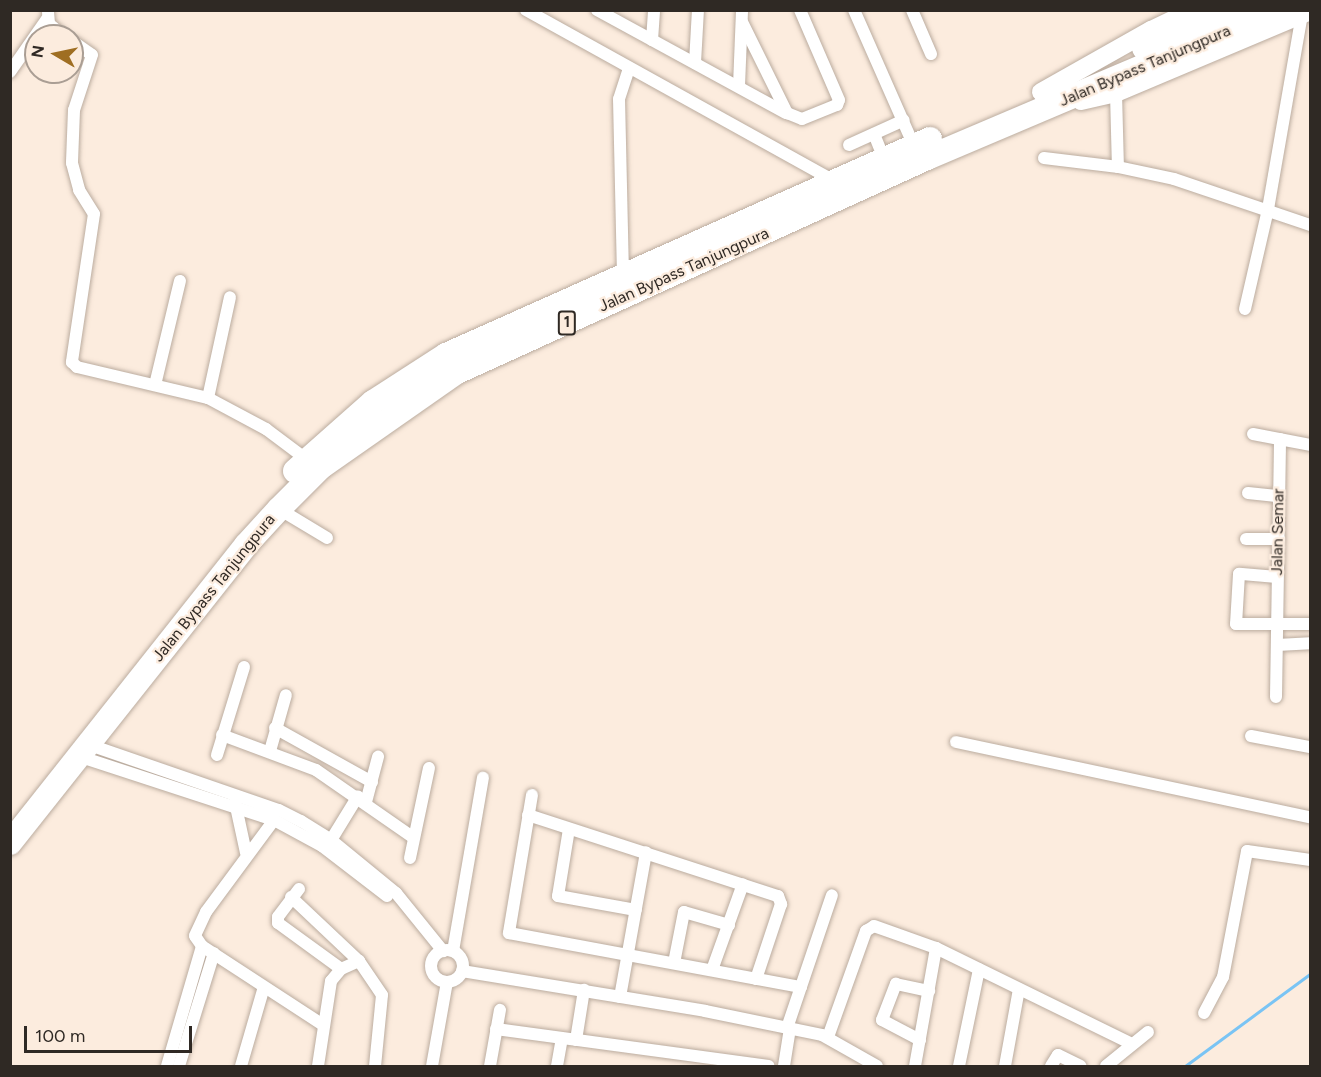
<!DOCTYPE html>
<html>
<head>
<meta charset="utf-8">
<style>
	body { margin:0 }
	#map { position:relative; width:1321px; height:1077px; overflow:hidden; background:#fcecde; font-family:Figtree,sans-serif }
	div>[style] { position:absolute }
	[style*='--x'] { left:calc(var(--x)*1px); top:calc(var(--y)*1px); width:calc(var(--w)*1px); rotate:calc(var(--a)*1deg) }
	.stream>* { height:3px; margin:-1.5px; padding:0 1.5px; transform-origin:1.5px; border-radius:1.5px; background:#7ac4f4 }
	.roads { filter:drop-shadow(0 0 2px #bbac9f) drop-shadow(0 0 2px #bbac9f) }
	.street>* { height:12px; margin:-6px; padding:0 6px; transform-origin:6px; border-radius:6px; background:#fff }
	.street>.ring { margin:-6px; padding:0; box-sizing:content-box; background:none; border:12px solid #fff; border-radius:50% }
	.secondary>* { height:18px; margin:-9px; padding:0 9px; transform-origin:9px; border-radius:9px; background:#fff }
	.highway>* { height:24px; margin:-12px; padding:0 12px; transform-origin:12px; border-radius:12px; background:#fff }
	span { translate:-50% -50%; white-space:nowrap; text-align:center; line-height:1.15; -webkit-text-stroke:4.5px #fcecde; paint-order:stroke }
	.shield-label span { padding:2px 4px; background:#fcecde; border:2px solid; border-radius:4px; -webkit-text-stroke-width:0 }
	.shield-label { font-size:15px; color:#2f2924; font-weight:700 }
	.street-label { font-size:16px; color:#2f2924 }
	.frame { position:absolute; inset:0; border:12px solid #2f2924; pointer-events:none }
	.north { position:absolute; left:24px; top:24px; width:60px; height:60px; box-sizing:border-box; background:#fcecde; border:2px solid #aa9e94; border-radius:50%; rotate:279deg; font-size:16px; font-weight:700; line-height:24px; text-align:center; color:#2f2924 }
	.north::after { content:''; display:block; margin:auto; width:21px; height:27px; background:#9f6e22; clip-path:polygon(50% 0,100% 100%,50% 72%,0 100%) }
	.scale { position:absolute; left:24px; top:1026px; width:168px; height:27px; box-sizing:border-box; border:3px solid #2f2924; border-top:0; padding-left:8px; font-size:18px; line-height:21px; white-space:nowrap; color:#2f2924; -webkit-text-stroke:4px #fcecde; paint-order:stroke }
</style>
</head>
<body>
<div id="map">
	<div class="stream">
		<div style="--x:1185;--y:1066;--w:155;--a:-36.4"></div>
	</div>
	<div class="roads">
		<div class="street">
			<div style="--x:526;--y:10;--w:353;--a:29"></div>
			<div style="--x:597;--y:10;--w:215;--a:28.6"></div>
			<div style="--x:854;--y:10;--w:149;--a:66.2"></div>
			<div style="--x:912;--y:10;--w:48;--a:66.6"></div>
			<div style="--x:48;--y:12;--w:12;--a:85"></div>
			<div style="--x:49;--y:24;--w:19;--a:39"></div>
			<div style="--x:742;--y:22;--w:102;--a:63.7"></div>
			<div style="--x:787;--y:113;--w:16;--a:22"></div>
			<div style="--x:802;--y:119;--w:38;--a:-22"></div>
			<div style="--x:837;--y:105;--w:5;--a:-68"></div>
			<div style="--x:839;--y:100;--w:98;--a:-113.4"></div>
			<div style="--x:652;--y:40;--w:30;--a:-86"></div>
			<div style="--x:72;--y:41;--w:24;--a:35"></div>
			<div style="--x:92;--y:55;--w:58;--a:108.1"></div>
			<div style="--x:74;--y:110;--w:53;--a:92.2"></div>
			<div style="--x:72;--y:163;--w:28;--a:75"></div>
			<div style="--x:79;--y:190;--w:28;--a:58"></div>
			<div style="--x:94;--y:214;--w:150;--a:98.5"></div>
			<div style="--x:72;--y:362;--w:7;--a:45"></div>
			<div style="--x:77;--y:367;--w:135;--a:13.3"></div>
			<div style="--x:208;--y:398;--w:66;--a:28.1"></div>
			<div style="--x:266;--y:429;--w:50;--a:36.9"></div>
			<div style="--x:695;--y:63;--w:53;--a:-86.8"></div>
			<div style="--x:10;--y:72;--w:65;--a:-55.1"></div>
			<div style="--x:739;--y:86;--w:76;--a:-87.7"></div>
			<div style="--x:1116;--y:93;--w:74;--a:88.5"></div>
			<div style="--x:874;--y:134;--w:27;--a:68"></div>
			<div style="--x:849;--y:145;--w:60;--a:-24.4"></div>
			<div style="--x:1044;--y:158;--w:75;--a:6.9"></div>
			<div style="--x:1118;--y:167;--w:57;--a:12.1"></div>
			<div style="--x:1174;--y:179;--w:144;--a:18.7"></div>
			<div style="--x:623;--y:275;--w:176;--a:-91.3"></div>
			<div style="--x:619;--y:99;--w:32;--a:-72"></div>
			<div style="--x:1245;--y:309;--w:103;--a:-77"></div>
			<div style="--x:1268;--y:209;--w:198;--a:-80.1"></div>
			<div style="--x:155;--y:385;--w:107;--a:-76.5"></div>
			<div style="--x:208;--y:398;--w:103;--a:-77.7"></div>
			<div style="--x:1253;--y:434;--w:58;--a:10.9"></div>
			<div style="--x:1248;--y:493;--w:31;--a:6"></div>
			<div style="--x:279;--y:509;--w:56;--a:31.1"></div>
			<div style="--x:1246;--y:539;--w:33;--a:0"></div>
			<div style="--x:1277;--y:577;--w:38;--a:-175"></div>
			<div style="--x:1239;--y:574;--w:50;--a:93.4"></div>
			<div style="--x:1236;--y:624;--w:74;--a:0"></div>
			<div style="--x:1277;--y:645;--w:33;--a:-3"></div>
			<div style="--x:1276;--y:697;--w:258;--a:-89.1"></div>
			<div style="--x:275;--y:728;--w:111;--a:29.1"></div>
			<div style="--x:222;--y:735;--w:100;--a:20.4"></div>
			<div style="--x:316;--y:770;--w:119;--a:34.8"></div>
			<div style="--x:1251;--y:736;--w:60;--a:10.6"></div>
			<div style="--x:956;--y:742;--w:362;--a:12"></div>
			<div style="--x:87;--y:744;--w:203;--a:19"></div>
			<div style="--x:279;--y:810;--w:25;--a:27"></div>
			<div style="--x:301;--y:821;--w:36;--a:32"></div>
			<div style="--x:331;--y:840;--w:84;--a:39.2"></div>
			<div style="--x:396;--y:893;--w:75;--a:51"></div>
			<div style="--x:270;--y:751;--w:58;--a:-74.1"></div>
			<div style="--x:217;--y:755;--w:92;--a:-72.9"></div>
			<div style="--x:78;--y:756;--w:206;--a:18.1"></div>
			<div style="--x:274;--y:820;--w:55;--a:28.4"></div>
			<div style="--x:322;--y:846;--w:82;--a:37.6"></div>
			<div style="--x:532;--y:795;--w:140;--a:99.5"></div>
			<div style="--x:509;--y:933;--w:297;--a:10.5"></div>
			<div style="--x:235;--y:802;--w:52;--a:77.8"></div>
			<div style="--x:366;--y:802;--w:47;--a:-75.1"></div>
			<div style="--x:528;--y:815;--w:263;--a:18"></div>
			<div style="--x:778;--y:896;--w:9;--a:69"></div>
			<div style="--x:781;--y:904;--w:79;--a:108.4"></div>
			<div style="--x:274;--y:820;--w:114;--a:126.5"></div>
			<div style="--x:206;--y:912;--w:26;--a:115"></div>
			<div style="--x:195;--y:936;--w:12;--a:55"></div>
			<div style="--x:202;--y:946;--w:145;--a:33.1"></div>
			<div style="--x:569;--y:829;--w:68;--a:99.3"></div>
			<div style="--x:558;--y:896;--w:79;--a:10.2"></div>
			<div style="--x:328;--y:845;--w:57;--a:-58.5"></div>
			<div style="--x:410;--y:858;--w:92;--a:-78.1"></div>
			<div style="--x:299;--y:889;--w:35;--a:127"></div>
			<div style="--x:278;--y:917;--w:6;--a:90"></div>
			<div style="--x:278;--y:923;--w:78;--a:36.1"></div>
			<div style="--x:291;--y:897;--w:93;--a:43.3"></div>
			<div style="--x:359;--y:961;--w:41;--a:55.9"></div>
			<div style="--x:382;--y:995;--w:71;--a:95.6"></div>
			<div class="ring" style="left:431px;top:950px;width:20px;height:20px"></div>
			<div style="--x:453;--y:951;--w:176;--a:-80.2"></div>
			<div style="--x:674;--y:963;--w:52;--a:-78.9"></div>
			<div style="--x:684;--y:912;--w:47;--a:16.1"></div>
			<div style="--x:712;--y:970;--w:91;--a:-70.2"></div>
			<div style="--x:462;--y:971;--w:246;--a:9.3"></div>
			<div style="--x:705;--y:1011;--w:119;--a:11.6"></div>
			<div style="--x:822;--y:1035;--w:63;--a:29.4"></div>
			<div style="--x:620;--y:997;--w:147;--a:-79.8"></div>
			<div style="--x:1204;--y:1013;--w:41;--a:-62.2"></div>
			<div style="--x:1223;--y:977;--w:128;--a:-79.2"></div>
			<div style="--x:1247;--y:851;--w:64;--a:8.1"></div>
			<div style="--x:787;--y:1028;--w:140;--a:-71.3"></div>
			<div style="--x:496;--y:1029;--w:275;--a:7.7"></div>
			<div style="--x:828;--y:1037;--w:113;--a:-70.3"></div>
			<div style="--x:866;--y:931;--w:9;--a:-32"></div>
			<div style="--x:874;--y:926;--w:66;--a:19.5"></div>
			<div style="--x:936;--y:948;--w:218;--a:26.1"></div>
			<div style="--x:576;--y:1040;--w:51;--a:-80.9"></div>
			<div style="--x:920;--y:1040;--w:43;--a:-152.2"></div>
			<div style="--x:882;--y:1020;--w:39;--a:-69"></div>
			<div style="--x:896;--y:984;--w:34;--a:12"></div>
			<div style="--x:167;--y:1066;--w:125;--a:-73.7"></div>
			<div style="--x:179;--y:1066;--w:118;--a:-72.8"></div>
			<div style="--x:241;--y:1066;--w:82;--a:-73.8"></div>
			<div style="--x:318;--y:1066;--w:86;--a:-81.3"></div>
			<div style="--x:331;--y:981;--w:16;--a:-50"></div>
			<div style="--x:341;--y:969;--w:20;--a:-24"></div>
			<div style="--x:432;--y:1066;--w:85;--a:-79.9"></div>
			<div style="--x:490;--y:1066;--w:57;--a:-79.9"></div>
			<div style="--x:557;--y:1066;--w:28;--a:-80"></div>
			<div style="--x:784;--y:1066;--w:38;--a:-81"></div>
			<div style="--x:915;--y:1066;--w:120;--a:-79.9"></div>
			<div style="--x:959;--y:1066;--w:99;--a:-78.3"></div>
			<div style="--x:1005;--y:1066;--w:78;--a:-79.7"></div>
			<div style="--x:1051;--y:1066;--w:13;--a:-58"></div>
			<div style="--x:1058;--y:1055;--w:25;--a:26"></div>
			<div style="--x:1106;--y:1066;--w:54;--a:-39"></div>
		</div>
		<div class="secondary">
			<div style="--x:1041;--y:92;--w:126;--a:-29.4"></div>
			<div style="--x:1151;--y:30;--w:47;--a:-25.5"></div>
			<div style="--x:1081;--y:101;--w:36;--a:-13"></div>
			<div style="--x:1116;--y:93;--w:211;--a:-22.9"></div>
		</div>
		<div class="highway">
			<div style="--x:1144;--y:48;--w:96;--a:-23.4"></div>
			<div style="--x:295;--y:471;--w:104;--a:-41.5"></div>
			<div style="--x:373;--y:402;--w:87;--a:-32.8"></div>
			<div style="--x:446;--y:355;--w:530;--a:-24.05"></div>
			<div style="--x:10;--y:843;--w:380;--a:-51.6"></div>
			<div style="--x:246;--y:545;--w:49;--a:-47.5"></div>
			<div style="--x:279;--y:509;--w:59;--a:-45"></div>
			<div style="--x:321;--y:467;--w:164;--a:-35"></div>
			<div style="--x:455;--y:373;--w:519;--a:-24.49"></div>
			<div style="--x:927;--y:158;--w:378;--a:-23"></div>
		</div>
	</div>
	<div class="shield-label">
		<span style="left:567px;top:323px">1</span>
	</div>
	<div class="street-label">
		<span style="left:1145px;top:66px;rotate:-23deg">Jalan Bypass Tanjungpura</span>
		<span style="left:684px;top:270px;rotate:-24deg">Jalan Bypass Tanjungpura</span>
		<span style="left:1278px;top:532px;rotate:-89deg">Jalan Semar</span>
		<span style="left:214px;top:588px;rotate:-51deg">Jalan Bypass Tanjungpura</span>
	</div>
	<div class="frame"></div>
	<div class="north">N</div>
	<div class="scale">100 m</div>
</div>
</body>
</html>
